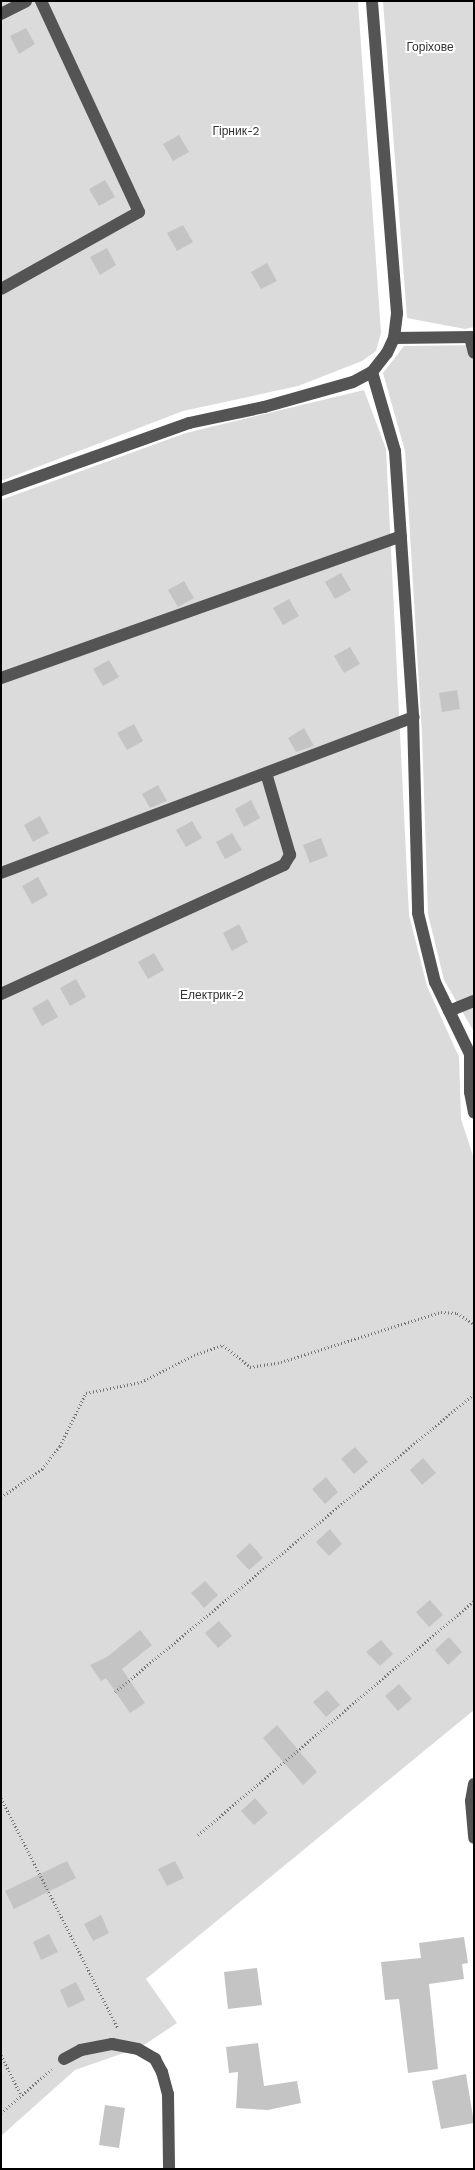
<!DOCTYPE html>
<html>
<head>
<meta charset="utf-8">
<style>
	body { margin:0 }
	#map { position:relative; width:475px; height:2170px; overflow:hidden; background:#fff; font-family:"Work Sans",sans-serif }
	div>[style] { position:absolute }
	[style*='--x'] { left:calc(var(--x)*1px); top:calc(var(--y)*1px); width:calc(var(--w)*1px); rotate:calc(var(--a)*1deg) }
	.green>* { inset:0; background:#dbdbdb }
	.building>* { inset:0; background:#c4c4c4 }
	.path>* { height:3px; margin-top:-1.5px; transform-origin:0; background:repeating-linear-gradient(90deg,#767676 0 1px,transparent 0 3.5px) }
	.minor>* { height:12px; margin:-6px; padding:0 6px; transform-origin:6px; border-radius:6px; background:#545454 }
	span { translate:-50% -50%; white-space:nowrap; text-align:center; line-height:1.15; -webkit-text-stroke:4px #fff; paint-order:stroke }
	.park-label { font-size:12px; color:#323232 }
	.frame { position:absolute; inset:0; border:2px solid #000; pointer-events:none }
</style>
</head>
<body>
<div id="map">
	<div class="green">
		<div style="clip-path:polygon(1px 1px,358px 1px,381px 333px,376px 351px,362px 361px,298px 386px,183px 411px,1px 481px)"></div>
		<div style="clip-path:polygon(383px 1px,474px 1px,474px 327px,465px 329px,407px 318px)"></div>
		<div style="clip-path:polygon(474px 345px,474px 1032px,444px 980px,428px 914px,422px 734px,405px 451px,383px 373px,404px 346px)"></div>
		<div style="clip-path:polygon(364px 390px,386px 449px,409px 915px,427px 986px,459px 1057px,461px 1119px,474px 1159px,474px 1710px,146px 1979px,177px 2023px,141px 2047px,75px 2070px,1px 2136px,1px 500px,186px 433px)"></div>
	</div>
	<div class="building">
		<div style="clip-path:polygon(26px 28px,35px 44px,19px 54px,10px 36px)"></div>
		<div style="clip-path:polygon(179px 135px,189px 152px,173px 161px,163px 144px)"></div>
		<div style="clip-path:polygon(105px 180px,115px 197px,99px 206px,89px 189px)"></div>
		<div style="clip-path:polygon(183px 225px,193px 242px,177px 251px,167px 233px)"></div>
		<div style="clip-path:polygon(107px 248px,116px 265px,100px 275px,90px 257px)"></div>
		<div style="clip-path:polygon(267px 263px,277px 281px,261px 289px,251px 272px)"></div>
		<div style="clip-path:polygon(341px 573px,351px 590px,335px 599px,325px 582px)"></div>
		<div style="clip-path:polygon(184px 581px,194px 598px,178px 607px,168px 590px)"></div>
		<div style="clip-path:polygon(289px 599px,299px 616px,283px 625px,273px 608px)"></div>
		<div style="clip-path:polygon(350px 647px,360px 664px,344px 673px,334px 656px)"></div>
		<div style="clip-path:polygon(109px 660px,119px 677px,103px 686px,93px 669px)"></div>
		<div style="clip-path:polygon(457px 690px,460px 709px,442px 712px,439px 693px)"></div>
		<div style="clip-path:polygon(134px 724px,143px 741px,127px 750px,117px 733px)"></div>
		<div style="clip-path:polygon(304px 728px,314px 746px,296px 752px,288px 738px)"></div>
		<div style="clip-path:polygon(158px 785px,167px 801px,150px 808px,142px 794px)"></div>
		<div style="clip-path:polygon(251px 800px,260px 818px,244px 827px,235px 809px)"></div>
		<div style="clip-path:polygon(40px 816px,49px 833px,33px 842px,24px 825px)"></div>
		<div style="clip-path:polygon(192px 821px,202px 838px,186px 847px,176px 830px)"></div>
		<div style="clip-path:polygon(232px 833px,242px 850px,225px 859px,216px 842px)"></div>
		<div style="clip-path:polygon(321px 838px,328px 856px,310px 863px,303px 845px)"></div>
		<div style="clip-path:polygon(38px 877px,48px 895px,32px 904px,22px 886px)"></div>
		<div style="clip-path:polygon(239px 924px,248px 942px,232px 951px,223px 933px)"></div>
		<div style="clip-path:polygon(154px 953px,164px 970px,148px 979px,138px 962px)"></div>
		<div style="clip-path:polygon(76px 979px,86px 997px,70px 1006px,60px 988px)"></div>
		<div style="clip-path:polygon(48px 999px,58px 1017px,42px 1026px,32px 1008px)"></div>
		<div style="clip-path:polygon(355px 1447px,368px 1462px,354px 1474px,341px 1459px)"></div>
		<div style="clip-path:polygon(423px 1458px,436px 1473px,422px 1485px,410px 1470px)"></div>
		<div style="clip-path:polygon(326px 1477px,338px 1492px,325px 1504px,312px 1489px)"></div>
		<div style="clip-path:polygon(330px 1529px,342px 1544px,329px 1556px,316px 1542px)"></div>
		<div style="clip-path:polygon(250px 1543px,263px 1558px,249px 1570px,236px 1556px)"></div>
		<div style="clip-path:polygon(205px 1581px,218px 1595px,204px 1608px,191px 1593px)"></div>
		<div style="clip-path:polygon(430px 1600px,443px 1615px,429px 1627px,416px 1612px)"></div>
		<div style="clip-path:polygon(219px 1621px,232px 1636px,218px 1648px,205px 1633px)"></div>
		<div style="clip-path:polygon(140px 1630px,152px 1645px,122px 1669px,145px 1703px,130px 1713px,106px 1678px,101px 1681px,90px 1665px,107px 1657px)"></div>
		<div style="clip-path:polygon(449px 1637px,462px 1652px,448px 1665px,435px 1650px)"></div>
		<div style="clip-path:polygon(381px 1640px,393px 1654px,380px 1666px,366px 1652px)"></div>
		<div style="clip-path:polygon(399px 1684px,412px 1699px,398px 1711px,385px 1696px)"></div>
		<div style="clip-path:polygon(327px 1690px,340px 1705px,326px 1717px,313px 1702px)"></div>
		<div style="clip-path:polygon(277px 1725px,317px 1772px,303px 1785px,263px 1738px)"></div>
		<div style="clip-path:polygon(255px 1798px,268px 1813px,254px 1825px,241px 1811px)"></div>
		<div style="clip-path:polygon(67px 1861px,76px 1878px,14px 1909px,5px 1891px)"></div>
		<div style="clip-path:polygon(175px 1861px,184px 1878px,167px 1886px,158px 1869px)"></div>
		<div style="clip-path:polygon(101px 1915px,109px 1933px,93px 1941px,84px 1924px)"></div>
		<div style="clip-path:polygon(49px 1934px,58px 1952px,41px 1960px,33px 1942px)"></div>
		<div style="clip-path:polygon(464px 1937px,468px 1963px,462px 1964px,464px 1979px,429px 1984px,438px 2069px,408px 2073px,399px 1999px,385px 2000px,381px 1962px,421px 1958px,419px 1943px)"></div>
		<div style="clip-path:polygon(257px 1968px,262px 2005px,228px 2009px,224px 1972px)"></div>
		<div style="clip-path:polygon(76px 1982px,85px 2000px,68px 2008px,60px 1990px)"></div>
		<div style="clip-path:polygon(258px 2043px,264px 2086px,297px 2081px,301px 2103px,268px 2110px,236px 2108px,238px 2072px,229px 2073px,226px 2047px)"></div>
		<div style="clip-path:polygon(466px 2074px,474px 2123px,441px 2129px,432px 2081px)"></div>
		<div style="clip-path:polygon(105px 2105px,125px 2108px,119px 2148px,99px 2145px)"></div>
	</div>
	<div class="path">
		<div style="--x:1;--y:1497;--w:50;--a:-34.3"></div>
		<div style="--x:42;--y:1469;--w:29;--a:-52"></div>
		<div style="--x:60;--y:1446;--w:59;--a:-63.9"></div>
		<div style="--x:86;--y:1393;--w:56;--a:-11.3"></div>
		<div style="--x:141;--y:1382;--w:59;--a:-27"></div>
		<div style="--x:194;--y:1355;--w:31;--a:-19"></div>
		<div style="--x:223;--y:1345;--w:35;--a:39"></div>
		<div style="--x:250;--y:1367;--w:31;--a:-9"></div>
		<div style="--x:281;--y:1362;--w:168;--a:-17.4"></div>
		<div style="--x:441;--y:1312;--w:16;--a:4"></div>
		<div style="--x:457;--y:1313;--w:20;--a:33"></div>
		<div style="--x:115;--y:1692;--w:467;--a:-39.7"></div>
		<div style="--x:1;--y:1798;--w:257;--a:63.1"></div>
		<div style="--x:198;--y:1835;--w:362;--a:-40.3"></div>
		<div style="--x:1;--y:2055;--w:45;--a:63.4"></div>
		<div style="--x:1;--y:2113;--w:67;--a:-40.8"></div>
	</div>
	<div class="minor">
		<div style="--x:1;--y:14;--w:28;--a:-27"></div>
		<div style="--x:1;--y:289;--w:158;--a:-29.2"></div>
		<div style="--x:139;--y:212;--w:233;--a:-114.9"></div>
		<div style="--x:470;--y:337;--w:16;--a:76"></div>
		<div style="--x:394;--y:338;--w:80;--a:-0.7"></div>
		<div style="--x:372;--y:372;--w:82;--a:73.8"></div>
		<div style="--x:395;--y:451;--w:267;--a:86.1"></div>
		<div style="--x:413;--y:717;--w:196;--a:88.5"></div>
		<div style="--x:418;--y:913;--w:71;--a:76.2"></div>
		<div style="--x:435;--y:982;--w:80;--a:64.1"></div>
		<div style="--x:470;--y:1054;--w:38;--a:90"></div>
		<div style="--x:470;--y:1092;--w:21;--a:79"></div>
		<div style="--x:1;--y:490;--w:200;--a:-19.6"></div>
		<div style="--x:189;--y:423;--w:77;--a:-12"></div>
		<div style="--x:264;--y:407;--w:92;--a:-15.7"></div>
		<div style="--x:353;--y:382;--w:21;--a:-28"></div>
		<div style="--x:372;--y:372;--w:24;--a:-52"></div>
		<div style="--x:387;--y:353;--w:17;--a:-65"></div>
		<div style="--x:394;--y:338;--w:25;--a:-83"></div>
		<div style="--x:397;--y:313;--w:313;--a:-94.6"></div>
		<div style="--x:1;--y:678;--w:424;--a:-19.5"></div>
		<div style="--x:1;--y:873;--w:441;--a:-20.7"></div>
		<div style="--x:1;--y:994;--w:311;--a:-24.5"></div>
		<div style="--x:284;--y:865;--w:12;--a:-59"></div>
		<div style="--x:290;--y:855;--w:85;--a:-106.3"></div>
		<div style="--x:449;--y:1011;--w:27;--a:-22"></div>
		<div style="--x:474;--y:1784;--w:17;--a:100"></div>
		<div style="--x:471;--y:1801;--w:37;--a:85"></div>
		<div style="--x:64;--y:2059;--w:19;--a:-28"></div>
		<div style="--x:81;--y:2050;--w:32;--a:-11"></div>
		<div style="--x:112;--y:2044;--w:26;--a:11"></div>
		<div style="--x:138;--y:2049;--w:20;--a:30"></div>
		<div style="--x:155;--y:2059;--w:15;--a:62"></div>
		<div style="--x:162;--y:2072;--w:23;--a:75"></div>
		<div style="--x:168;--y:2094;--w:75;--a:89.2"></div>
	</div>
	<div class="park-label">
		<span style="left:430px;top:48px">Горіхове</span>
		<span style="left:236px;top:132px">Гірник-2</span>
		<span style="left:212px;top:996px">Електрик-2</span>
	</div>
	<div class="frame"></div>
</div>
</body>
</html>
